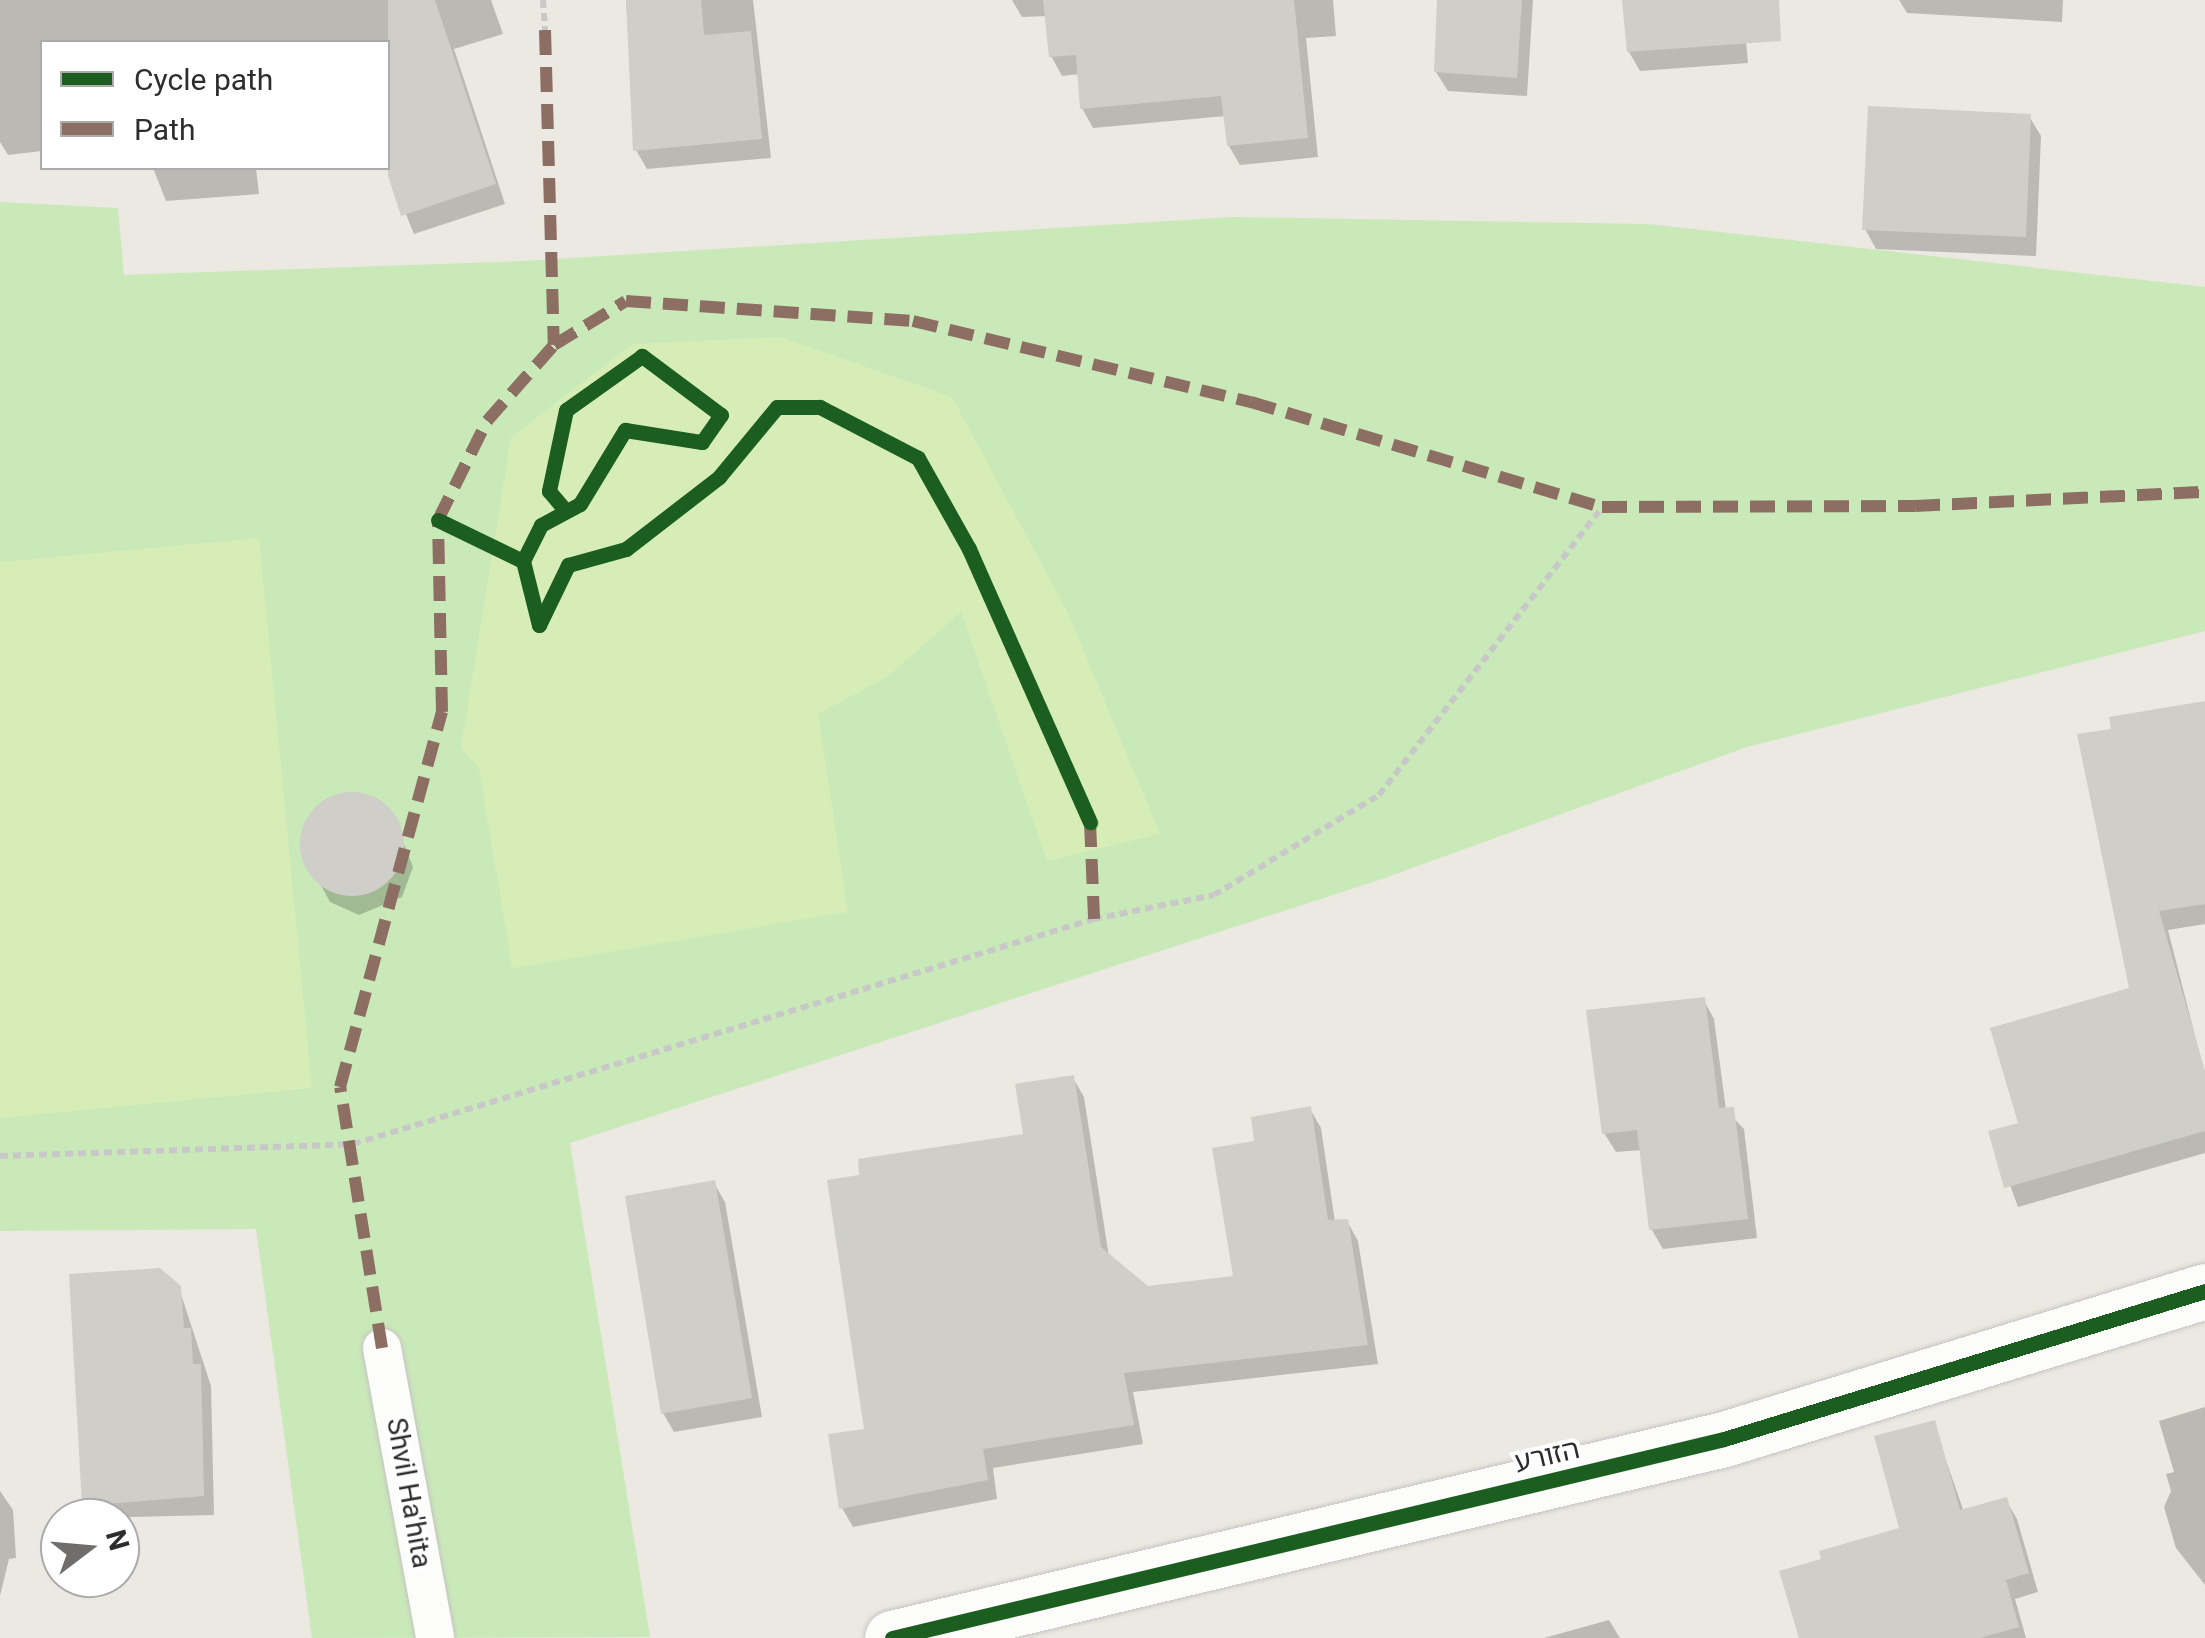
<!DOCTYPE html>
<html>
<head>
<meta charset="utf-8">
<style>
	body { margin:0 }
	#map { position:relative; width:2205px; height:1638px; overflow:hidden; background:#ece8e2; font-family:Roboto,"Noto Sans Hebrew",sans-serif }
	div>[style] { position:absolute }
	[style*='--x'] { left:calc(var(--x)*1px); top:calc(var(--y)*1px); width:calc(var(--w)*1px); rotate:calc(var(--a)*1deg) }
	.green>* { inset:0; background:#cae9b9 }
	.pitch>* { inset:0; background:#d6edb7 }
	.shadow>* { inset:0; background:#0003 }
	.building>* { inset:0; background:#d0cec9 }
	.round { border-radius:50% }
	.path>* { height:6px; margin-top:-3px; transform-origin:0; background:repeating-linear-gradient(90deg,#c8c8c8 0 8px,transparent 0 13px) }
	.roads { filter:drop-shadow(0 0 2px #c5c4c3) drop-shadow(0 0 2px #c5c4c3) }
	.lane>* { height:38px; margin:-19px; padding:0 19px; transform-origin:19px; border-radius:19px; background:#fcfcfb }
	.secondary>* { height:55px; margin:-27.5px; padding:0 27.5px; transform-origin:27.5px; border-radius:27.5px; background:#fcfcfb }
	.quiet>* { height:12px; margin-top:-6px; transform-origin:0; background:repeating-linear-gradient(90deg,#8d6e63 0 25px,transparent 0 37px) }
	.cycleway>* { height:15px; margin:-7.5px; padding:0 7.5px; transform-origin:7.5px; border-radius:7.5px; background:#1b5e20 }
	span { translate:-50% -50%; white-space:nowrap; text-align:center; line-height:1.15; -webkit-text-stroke:8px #fff; paint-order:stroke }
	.street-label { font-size:28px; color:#2d2d2d }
	.legend { position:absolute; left:40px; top:40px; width:350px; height:130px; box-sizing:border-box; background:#fff; border:2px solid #ababab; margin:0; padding:12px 18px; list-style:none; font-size:30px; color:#2d2d2d }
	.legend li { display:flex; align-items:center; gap:20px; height:50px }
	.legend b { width:50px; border:2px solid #ababab }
	.north { position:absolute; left:40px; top:1498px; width:100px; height:100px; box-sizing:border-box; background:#fff; border:2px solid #ababab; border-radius:50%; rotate:74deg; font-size:28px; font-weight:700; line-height:40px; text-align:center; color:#2d2d2d }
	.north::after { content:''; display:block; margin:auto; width:35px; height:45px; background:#706e6c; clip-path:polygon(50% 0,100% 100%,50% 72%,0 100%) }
</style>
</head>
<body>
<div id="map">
	<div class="green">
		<div style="clip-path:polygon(0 202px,118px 208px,124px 275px,523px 261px,1233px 217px,1649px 224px,2205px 287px,2205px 631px,1747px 747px,1379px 880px,570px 1143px,650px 1637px,312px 1638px,256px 1229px,0 1231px)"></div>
	</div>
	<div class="pitch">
		<div style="clip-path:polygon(781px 337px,952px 397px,1068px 613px,1160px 834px,1047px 861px,961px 612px,887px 677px,818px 714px,848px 912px,512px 968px,479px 768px,461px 748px,511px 437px,633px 344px)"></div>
		<div style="clip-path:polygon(259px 538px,312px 1088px,0 1118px,0 562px)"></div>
	</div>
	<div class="shadow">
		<div style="clip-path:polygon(0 0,491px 0,503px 34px,454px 49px,505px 204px,414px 234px,387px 168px,388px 42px,42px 42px,42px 151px,8px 155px,0 142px)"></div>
		<div style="clip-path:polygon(626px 0,753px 0,771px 158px,647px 169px,636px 150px)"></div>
		<div style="clip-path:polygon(1012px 0,1333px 0,1336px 36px,1306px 38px,1318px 157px,1240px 165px,1229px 146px,1226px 116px,1093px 128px,1082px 108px,1080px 74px,1062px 76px,1051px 56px,1047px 16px,1022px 17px)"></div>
		<div style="clip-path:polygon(1439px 0,1533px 0,1527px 96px,1448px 91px,1436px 72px)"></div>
		<div style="clip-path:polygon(1625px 0,1742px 0,1748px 63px,1640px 71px,1629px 52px)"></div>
		<div style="clip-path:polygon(1899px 0,2063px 0,2062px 22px,1907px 13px)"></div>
		<div style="clip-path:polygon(2029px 116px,2041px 136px,2036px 256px,1876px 249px,1865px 229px)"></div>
		<div style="clip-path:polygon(153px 168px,256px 168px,259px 194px,166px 201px)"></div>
		<div style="clip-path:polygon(2205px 704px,2205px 924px,2168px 930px,2205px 1075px,2205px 1153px,2018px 1207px,1991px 1133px,2021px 1124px,2132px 990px,2114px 731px)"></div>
		<div style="clip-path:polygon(348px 794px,380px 802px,392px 814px,413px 867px,402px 897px,359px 915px,330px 902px,303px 852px,317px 807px)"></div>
		<div style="clip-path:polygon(1703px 999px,1714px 1019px,1726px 1110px,1744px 1129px,1757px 1238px,1663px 1249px,1652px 1230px,1642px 1150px,1616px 1152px,1604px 1133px)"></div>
		<div style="clip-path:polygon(1073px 1078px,1084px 1097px,1109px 1257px,1147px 1289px,1236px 1278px,1257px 1144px,1310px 1109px,1321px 1128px,1335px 1222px,1347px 1221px,1358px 1241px,1378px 1364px,1133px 1392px,1143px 1444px,993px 1468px,997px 1499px,853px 1527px,842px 1508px,867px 1431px,1025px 1136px)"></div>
		<div style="clip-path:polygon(714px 1183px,725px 1202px,762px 1417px,674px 1432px,663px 1413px)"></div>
		<div style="clip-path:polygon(179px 1288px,211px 1386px,214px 1515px,92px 1518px,84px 1505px)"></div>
		<div style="clip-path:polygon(2205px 1407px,2205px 1585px,2176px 1548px,2164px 1507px,2171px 1491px,2166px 1474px,2174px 1472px,2159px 1421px)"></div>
		<div style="clip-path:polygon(1933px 1423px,1964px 1512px,2006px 1500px,2017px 1519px,2038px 1592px,2015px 1599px,2026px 1638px,1801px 1638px,1824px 1561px,1902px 1530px)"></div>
		<div style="clip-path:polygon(0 1491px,13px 1510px,16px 1558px,9px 1559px,0 1596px)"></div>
		<div style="clip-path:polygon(1609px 1620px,1620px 1638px,1544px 1638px)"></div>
	</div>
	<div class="building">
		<div style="clip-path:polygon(388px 0,435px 0,496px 184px,401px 216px,388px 176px)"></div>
		<div style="clip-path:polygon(626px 0,701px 0,704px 35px,751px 31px,762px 139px,633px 151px)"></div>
		<div style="clip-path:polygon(1043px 0,1294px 0,1308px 138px,1227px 146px,1221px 96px,1080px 109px,1076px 55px,1049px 57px)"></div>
		<div style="clip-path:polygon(1437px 0,1522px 0,1517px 78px,1434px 72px)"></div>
		<div style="clip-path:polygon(1622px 0,1779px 0,1781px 41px,1627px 52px)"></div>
		<div style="clip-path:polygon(1868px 106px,2031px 114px,2026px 237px,1862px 230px)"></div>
		<div style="clip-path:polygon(2205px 701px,2205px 904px,2159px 911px,2205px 1071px,2205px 1131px,2004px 1188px,1988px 1131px,2018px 1123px,1990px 1028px,2129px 988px,2077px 734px,2111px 729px,2109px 717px)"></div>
		<div class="round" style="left:300px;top:792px;width:104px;height:104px"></div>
		<div style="clip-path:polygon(1705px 997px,1719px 1108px,1734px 1107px,1748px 1219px,1649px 1230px,1637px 1130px,1602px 1134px,1586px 1010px)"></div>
		<div style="clip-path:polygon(1074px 1075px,1101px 1247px,1148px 1286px,1233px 1276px,1212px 1148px,1254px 1141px,1251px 1117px,1311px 1106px,1328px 1220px,1348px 1219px,1368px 1345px,1124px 1373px,1134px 1425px,983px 1449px,988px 1480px,839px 1509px,828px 1434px,864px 1429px,827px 1180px,859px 1175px,858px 1159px,1023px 1134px,1015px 1084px)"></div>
		<div style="clip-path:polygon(715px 1180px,752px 1398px,661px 1414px,625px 1196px)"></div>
		<div style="clip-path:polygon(160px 1268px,181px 1286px,184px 1328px,191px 1328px,193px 1364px,201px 1364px,204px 1496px,82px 1506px,69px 1274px)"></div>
		<div style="clip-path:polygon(1935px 1420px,1960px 1510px,2007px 1497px,2029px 1573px,2006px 1580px,2019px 1627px,1980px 1638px,1799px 1638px,1779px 1571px,1821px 1559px,1819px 1551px,1899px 1528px,1874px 1436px)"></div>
	</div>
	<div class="path">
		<div style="--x:543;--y:0;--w:30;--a:86"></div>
		<div style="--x:0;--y:1156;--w:353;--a:-1.9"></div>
		<div style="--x:353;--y:1144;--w:774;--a:-16.89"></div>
		<div style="--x:1094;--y:919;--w:122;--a:-11.3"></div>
		<div style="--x:1214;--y:895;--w:193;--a:-31.2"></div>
		<div style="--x:1379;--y:795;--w:364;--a:-52.2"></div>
	</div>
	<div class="roads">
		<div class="lane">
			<div style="--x:382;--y:1348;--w:295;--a:79.6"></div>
		</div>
		<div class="secondary">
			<div style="--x:892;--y:1638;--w:855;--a:-13.45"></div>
			<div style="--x:1724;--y:1439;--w:503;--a:-17.1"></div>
		</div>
	</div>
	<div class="quiet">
		<div style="--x:545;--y:30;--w:315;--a:88.4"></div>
		<div style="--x:1090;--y:822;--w:97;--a:87.6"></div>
		<div style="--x:382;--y:1348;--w:264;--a:-99.1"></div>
		<div style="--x:340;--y:1087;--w:389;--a:-74.8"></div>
		<div style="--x:442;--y:712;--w:192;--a:-91.2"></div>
		<div style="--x:438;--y:520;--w:110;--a:-63.7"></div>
		<div style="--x:487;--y:421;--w:101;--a:-48.6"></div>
		<div style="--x:554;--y:345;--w:84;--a:-31.4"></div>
		<div style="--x:626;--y:301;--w:288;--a:4"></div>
		<div style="--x:913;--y:321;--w:348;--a:13.5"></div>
		<div style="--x:1251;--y:402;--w:366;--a:16.7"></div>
		<div style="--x:1602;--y:507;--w:313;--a:-0.2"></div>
		<div style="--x:1915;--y:506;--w:290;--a:-2.8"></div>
	</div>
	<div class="cycleway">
		<div style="--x:438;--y:520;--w:94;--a:25.8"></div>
		<div style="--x:523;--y:561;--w:66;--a:76"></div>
		<div style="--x:523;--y:561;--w:40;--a:-63.4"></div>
		<div style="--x:541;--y:525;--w:44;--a:-28.3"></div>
		<div style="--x:580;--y:504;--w:87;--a:-58.7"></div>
		<div style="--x:625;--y:430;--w:78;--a:8.9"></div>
		<div style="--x:702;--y:442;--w:33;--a:-55"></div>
		<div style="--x:721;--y:415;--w:99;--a:-143.2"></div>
		<div style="--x:642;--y:356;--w:93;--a:144.6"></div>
		<div style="--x:566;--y:410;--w:83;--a:101.9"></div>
		<div style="--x:549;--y:491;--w:26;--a:50"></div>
		<div style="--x:539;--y:625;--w:67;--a:-64.2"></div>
		<div style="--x:568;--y:565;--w:60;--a:-15.4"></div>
		<div style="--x:626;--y:549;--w:118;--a:-37.7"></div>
		<div style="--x:719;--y:477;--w:91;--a:-50.4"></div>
		<div style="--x:777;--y:407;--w:43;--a:0"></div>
		<div style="--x:820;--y:407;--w:110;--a:27.5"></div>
		<div style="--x:918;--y:458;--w:104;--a:60.7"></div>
		<div style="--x:969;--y:549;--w:299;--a:66.1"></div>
		<div style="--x:892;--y:1638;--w:855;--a:-13.45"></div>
		<div style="--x:1724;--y:1439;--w:503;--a:-17.1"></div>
	</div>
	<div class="street-label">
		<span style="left:1547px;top:1456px;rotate:-13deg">הזורע</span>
		<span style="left:409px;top:1493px;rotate:80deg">Shvil Ha'hita</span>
	</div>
	<ul class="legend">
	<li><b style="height:12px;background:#1b5e20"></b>Cycle path</li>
	<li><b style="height:12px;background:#8d6e63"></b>Path</li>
	</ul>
	<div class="north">N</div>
</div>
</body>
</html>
